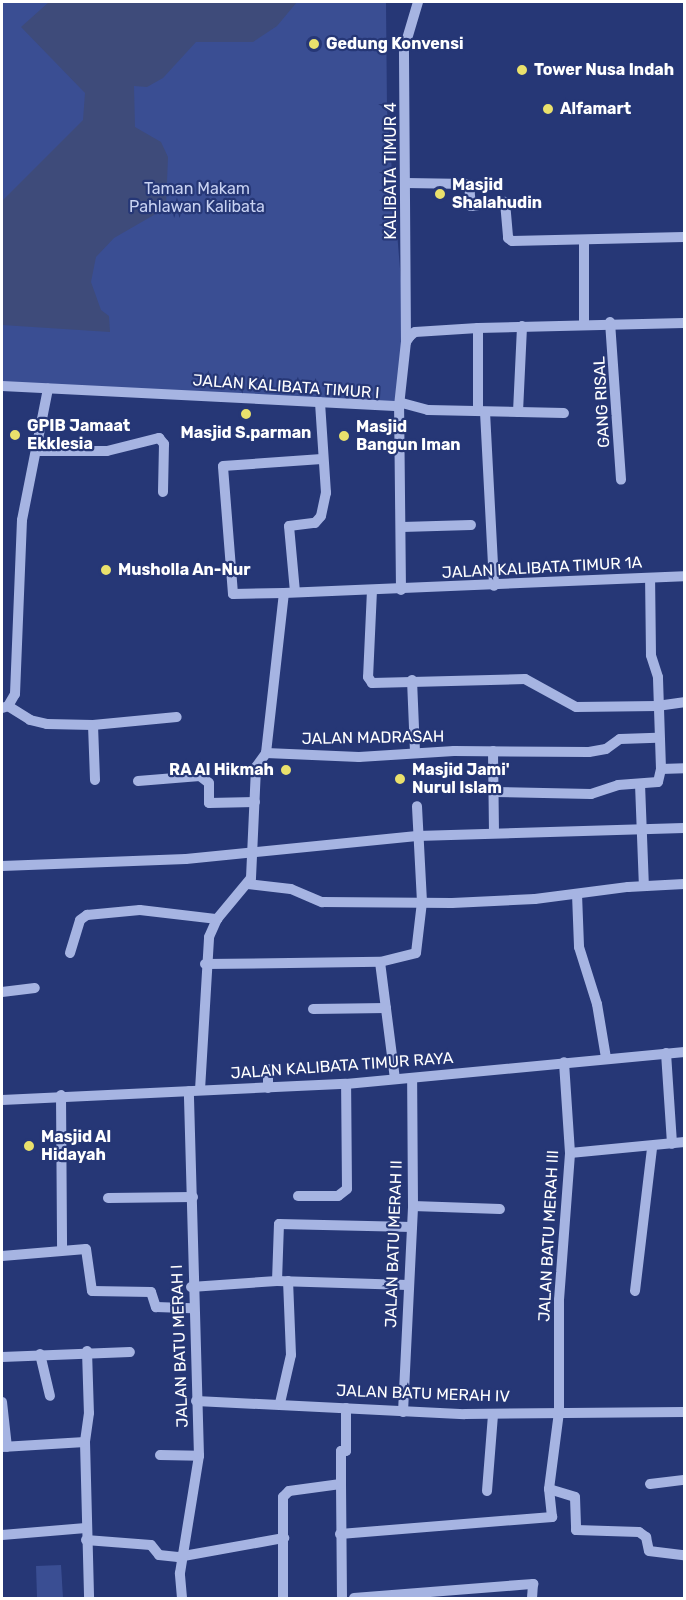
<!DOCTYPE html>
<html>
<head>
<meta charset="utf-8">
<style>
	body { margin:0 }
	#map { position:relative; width:686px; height:1600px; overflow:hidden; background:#263776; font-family:Rubik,sans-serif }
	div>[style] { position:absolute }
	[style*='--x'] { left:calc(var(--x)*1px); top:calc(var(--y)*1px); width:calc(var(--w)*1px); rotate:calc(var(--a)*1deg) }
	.green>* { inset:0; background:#3a4e93 }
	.water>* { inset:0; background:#3e4b7a }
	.minor>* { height:10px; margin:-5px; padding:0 5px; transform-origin:5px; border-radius:5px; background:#a6b4e2 }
	.dots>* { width:16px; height:16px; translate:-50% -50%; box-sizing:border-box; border:3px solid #263776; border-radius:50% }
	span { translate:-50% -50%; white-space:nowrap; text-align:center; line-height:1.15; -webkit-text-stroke:4.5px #263776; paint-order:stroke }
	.poi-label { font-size:16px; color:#fff; font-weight:700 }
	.left { translate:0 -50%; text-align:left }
	.right { translate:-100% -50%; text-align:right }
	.street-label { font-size:16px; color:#fff }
	.park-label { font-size:16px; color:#c8d2f2 }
	.frame { position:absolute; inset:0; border:3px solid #fff; pointer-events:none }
</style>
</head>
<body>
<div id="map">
	<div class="green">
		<div style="clip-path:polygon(2px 2px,386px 2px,387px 110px,406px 342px,402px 403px,2px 385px)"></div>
		<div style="clip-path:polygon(61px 1565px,63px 1598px,37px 1598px,36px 1566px)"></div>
	</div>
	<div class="water">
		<div style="clip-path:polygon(49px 2px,297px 2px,277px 26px,253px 42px,196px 42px,163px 78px,147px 87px,134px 86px,135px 127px,161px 142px,168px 157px,166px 208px,114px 238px,96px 257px,91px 282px,101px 310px,109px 316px,110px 332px,2px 325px,2px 201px,83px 120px,85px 93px,21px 27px)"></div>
	</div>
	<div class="minor">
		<div style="--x:406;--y:183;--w:63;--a:0.9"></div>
		<div style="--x:469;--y:184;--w:22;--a:85"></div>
		<div style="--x:471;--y:206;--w:34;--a:-7"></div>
		<div style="--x:505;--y:202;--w:36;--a:85"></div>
		<div style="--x:508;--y:238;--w:5;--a:37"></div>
		<div style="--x:512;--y:241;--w:172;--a:-1.3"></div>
		<div style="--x:584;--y:241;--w:82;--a:90"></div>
		<div style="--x:610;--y:322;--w:158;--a:86"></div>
		<div style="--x:406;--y:342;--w:293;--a:-90.4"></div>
		<div style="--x:404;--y:49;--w:49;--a:-73.4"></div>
		<div style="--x:2;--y:386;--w:398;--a:2.9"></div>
		<div style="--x:402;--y:403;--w:27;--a:15"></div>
		<div style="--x:428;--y:410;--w:136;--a:1.3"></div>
		<div style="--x:478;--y:411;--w:83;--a:-90"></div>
		<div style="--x:485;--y:412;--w:174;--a:87"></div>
		<div style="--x:518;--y:412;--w:86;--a:-87.3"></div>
		<div style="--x:37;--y:451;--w:70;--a:0"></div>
		<div style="--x:107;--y:451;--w:54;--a:-14"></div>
		<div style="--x:159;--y:438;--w:8;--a:50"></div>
		<div style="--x:164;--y:444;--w:48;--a:91.2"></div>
		<div style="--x:402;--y:527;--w:69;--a:-1.7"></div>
		<div style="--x:372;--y:590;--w:87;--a:92.6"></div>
		<div style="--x:368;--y:677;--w:7;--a:56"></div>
		<div style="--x:372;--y:683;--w:153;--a:-1.5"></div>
		<div style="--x:525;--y:679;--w:58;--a:28.8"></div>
		<div style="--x:576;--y:707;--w:81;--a:-0.7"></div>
		<div style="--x:657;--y:706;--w:27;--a:-8"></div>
		<div style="--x:401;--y:590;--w:184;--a:-90.6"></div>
		<div style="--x:399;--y:406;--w:64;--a:-83.8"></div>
		<div style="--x:406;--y:342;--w:7;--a:-56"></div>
		<div style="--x:410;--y:336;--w:6;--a:-39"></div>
		<div style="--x:415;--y:332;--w:63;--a:-3.6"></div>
		<div style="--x:478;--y:328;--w:206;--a:-1.4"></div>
		<div style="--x:295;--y:592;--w:66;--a:-95.2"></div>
		<div style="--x:289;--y:526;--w:26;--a:-7"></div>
		<div style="--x:315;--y:523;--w:9;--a:-49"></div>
		<div style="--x:321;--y:516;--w:24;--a:-78"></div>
		<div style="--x:326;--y:493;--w:91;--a:-93.8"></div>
		<div style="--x:284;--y:593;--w:51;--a:178.9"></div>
		<div style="--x:233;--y:594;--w:128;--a:-94.5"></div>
		<div style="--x:223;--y:466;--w:99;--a:-4"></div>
		<div style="--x:412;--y:680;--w:73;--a:87.6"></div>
		<div style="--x:8;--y:706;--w:26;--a:32"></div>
		<div style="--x:30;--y:720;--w:17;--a:13"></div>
		<div style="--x:47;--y:724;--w:46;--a:1.2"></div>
		<div style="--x:93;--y:725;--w:84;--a:-5.4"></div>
		<div style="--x:2;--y:708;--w:6;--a:-18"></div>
		<div style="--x:8;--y:706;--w:14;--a:-60"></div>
		<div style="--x:15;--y:694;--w:174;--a:-87.7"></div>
		<div style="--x:22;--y:520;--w:134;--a:-78.8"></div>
		<div style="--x:93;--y:725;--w:55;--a:87.9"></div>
		<div style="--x:493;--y:751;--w:82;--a:89.3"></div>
		<div style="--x:266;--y:753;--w:161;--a:-83.6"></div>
		<div style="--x:284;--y:593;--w:400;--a:-2.4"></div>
		<div style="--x:661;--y:769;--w:23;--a:-2"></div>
		<div style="--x:138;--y:781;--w:62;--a:-4.6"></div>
		<div style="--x:200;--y:776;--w:11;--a:38"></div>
		<div style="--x:209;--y:783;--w:20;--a:90"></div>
		<div style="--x:209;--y:803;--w:46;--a:-1.2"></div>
		<div style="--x:640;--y:784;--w:102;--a:87.8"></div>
		<div style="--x:494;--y:792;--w:97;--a:1.2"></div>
		<div style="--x:591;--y:794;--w:28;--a:-18"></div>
		<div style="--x:618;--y:785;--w:40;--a:-4.3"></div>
		<div style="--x:658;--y:782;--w:13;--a:-77"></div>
		<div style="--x:661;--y:769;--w:92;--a:-91.9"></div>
		<div style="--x:658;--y:677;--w:23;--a:-108"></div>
		<div style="--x:651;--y:655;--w:77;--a:-90.7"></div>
		<div style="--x:2;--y:866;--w:184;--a:-2.2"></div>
		<div style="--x:186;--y:859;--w:232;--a:-5.7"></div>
		<div style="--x:417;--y:836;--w:267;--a:-1.7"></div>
		<div style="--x:248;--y:884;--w:43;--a:6.6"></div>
		<div style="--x:291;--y:889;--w:34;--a:23"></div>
		<div style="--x:322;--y:902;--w:130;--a:0.4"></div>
		<div style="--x:452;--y:903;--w:83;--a:-2.8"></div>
		<div style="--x:535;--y:899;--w:94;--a:-7.4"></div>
		<div style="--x:628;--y:887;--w:56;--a:-3.1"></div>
		<div style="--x:577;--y:894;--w:53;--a:87.8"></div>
		<div style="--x:579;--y:947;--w:60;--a:72.5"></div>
		<div style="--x:597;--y:1004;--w:55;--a:80.5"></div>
		<div style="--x:70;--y:953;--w:34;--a:-73"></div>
		<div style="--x:80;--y:920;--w:9;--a:-36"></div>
		<div style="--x:87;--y:915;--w:53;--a:-5.4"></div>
		<div style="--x:140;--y:910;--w:78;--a:6.7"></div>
		<div style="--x:380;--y:962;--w:118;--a:82.7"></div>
		<div style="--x:205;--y:964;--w:175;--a:-0.7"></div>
		<div style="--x:380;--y:962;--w:37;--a:-14"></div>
		<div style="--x:416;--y:953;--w:51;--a:-83.3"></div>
		<div style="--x:422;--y:902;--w:96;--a:-93"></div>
		<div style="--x:2;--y:992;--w:33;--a:-7"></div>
		<div style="--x:313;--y:1009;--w:73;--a:-0.8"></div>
		<div style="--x:666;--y:1053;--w:91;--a:86.2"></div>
		<div style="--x:268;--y:1069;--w:19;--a:90"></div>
		<div style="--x:200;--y:1090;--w:153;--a:-86.6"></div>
		<div style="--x:209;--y:937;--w:20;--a:-66"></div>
		<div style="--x:217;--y:919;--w:53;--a:-50.3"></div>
		<div style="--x:251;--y:878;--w:111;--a:-87.4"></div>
		<div style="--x:256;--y:767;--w:17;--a:-54"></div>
		<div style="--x:266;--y:753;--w:93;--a:2.5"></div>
		<div style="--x:359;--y:757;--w:95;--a:-3.6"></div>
		<div style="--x:454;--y:751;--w:135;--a:0.4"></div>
		<div style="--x:589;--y:752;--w:17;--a:-10"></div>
		<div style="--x:606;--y:749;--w:17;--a:-36"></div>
		<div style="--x:620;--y:739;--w:37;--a:-2"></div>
		<div style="--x:61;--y:1095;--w:155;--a:89.6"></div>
		<div style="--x:2;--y:1100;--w:344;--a:-2.7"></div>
		<div style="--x:346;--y:1084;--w:340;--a:-5.4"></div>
		<div style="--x:570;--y:1153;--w:115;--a:-5.5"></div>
		<div style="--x:298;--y:1196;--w:40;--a:0"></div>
		<div style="--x:338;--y:1196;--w:11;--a:-38"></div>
		<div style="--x:347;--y:1189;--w:105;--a:-90.5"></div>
		<div style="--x:108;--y:1198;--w:85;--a:-0.7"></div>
		<div style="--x:413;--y:1206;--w:87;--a:2"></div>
		<div style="--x:2;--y:1256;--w:84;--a:-4.8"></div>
		<div style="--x:86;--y:1249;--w:42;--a:81.9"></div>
		<div style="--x:92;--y:1291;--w:59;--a:1"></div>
		<div style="--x:151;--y:1292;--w:16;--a:72"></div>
		<div style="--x:156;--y:1307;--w:36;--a:2"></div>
		<div style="--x:277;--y:1281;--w:57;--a:-88"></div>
		<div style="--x:279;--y:1224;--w:133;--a:1.3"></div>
		<div style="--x:191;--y:1287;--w:86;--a:-4"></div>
		<div style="--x:277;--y:1281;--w:131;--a:1.7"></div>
		<div style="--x:635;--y:1291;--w:144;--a:-83.2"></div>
		<div style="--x:87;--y:1351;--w:62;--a:88.2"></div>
		<div style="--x:89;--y:1413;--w:29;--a:98"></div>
		<div style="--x:85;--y:1442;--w:156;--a:88.5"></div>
		<div style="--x:40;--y:1354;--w:43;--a:76.6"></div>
		<div style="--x:2;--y:1357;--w:128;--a:-2.2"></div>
		<div style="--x:196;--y:1401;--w:269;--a:2.8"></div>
		<div style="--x:465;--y:1414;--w:219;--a:-0.5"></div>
		<div style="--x:2;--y:1402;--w:45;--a:83.7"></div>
		<div style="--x:280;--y:1403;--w:49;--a:-77.1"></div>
		<div style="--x:291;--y:1355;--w:74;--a:-92.3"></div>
		<div style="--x:403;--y:1412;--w:206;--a:-87.2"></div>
		<div style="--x:413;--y:1206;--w:128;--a:-90.4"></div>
		<div style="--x:2;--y:1447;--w:83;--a:-3.4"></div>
		<div style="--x:160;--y:1455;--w:39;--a:1"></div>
		<div style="--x:341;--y:1484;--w:114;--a:89.5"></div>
		<div style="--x:650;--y:1484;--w:34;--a:-7"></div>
		<div style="--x:549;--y:1489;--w:27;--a:17"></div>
		<div style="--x:575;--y:1497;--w:33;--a:88"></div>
		<div style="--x:576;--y:1530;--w:63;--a:1.8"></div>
		<div style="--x:639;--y:1532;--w:9;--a:36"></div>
		<div style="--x:646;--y:1537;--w:14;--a:78"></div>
		<div style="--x:649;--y:1551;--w:35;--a:7"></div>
		<div style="--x:487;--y:1491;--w:77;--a:-85.5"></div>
		<div style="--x:340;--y:1534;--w:213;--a:-4.6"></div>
		<div style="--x:552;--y:1517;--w:28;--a:-96"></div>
		<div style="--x:549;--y:1489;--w:78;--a:-82.6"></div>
		<div style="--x:559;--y:1412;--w:112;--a:-90"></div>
		<div style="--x:559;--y:1300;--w:147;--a:-85.7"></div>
		<div style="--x:570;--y:1153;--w:91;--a:-93.8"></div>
		<div style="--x:2;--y:1535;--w:84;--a:-4.8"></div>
		<div style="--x:86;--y:1540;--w:65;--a:4.4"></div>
		<div style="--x:151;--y:1545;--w:13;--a:51"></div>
		<div style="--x:159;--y:1555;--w:19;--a:6"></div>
		<div style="--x:178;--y:1557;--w:108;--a:-10.2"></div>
		<div style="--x:182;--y:1598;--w:25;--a:-95"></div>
		<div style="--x:180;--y:1573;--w:119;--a:-80.8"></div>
		<div style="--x:199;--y:1456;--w:365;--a:-91.6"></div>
		<div style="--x:283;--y:1598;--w:101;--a:-90"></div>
		<div style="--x:283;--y:1497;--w:8;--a:-45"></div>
		<div style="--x:289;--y:1491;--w:52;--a:-7.7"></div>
		<div style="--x:341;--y:1484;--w:33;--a:-90"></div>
		<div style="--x:341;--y:1451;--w:5;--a:0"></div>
		<div style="--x:346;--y:1451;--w:43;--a:-90"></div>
		<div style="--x:354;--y:1598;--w:180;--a:-4.5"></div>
		<div style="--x:533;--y:1584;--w:14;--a:94"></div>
	</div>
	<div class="dots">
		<div style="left:314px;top:44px;background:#eae16c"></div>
		<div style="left:522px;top:70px;background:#eae16c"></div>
		<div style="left:548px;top:109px;background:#eae16c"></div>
		<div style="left:440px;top:194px;background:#eae16c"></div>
		<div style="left:246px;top:414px;background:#eae16c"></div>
		<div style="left:15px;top:435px;background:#eae16c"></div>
		<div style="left:344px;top:436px;background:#eae16c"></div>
		<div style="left:106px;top:570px;background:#eae16c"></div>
		<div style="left:286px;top:770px;background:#eae16c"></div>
		<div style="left:400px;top:779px;background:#eae16c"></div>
		<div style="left:29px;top:1146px;background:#eae16c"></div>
	</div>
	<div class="poi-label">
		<span class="left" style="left:326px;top:44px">Gedung Konvensi</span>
		<span class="left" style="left:534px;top:70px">Tower Nusa Indah</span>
		<span class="left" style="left:560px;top:109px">Alfamart</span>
		<span class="left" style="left:452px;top:194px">Masjid<br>Shalahudin</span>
		<span class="left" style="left:27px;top:435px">GPIB Jamaat<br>Ekklesia</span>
		<span class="left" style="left:356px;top:436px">Masjid<br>Bangun Iman</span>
		<span style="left:246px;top:433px">Masjid S.parman</span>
		<span class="left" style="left:118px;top:570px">Musholla An-Nur</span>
		<span class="right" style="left:274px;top:770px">RA Al Hikmah</span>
		<span class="left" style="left:412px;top:779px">Masjid Jami'<br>Nurul Islam</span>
		<span class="left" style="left:41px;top:1146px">Masjid Al<br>Hidayah</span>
	</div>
	<div class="street-label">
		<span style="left:391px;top:171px;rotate:-90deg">KALIBATA TIMUR 4</span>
		<span style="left:286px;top:387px;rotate:4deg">JALAN KALIBATA TIMUR I</span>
		<span style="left:602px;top:402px;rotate:-93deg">GANG RISAL</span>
		<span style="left:542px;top:568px;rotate:-3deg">JALAN KALIBATA TIMUR 1A</span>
		<span style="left:373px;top:738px;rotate:-1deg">JALAN MADRASAH</span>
		<span style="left:342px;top:1066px;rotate:-4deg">JALAN KALIBATA TIMUR RAYA</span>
		<span style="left:549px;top:1236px;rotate:-87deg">JALAN BATU MERAH III</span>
		<span style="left:394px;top:1244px;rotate:-88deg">JALAN BATU MERAH II</span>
		<span style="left:180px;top:1346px;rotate:-92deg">JALAN BATU MERAH I</span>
		<span style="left:423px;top:1394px;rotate:2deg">JALAN BATU MERAH IV</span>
	</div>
	<div class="park-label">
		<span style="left:197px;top:198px">Taman Makam<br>Pahlawan Kalibata</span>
	</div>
	<div class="frame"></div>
</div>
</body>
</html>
